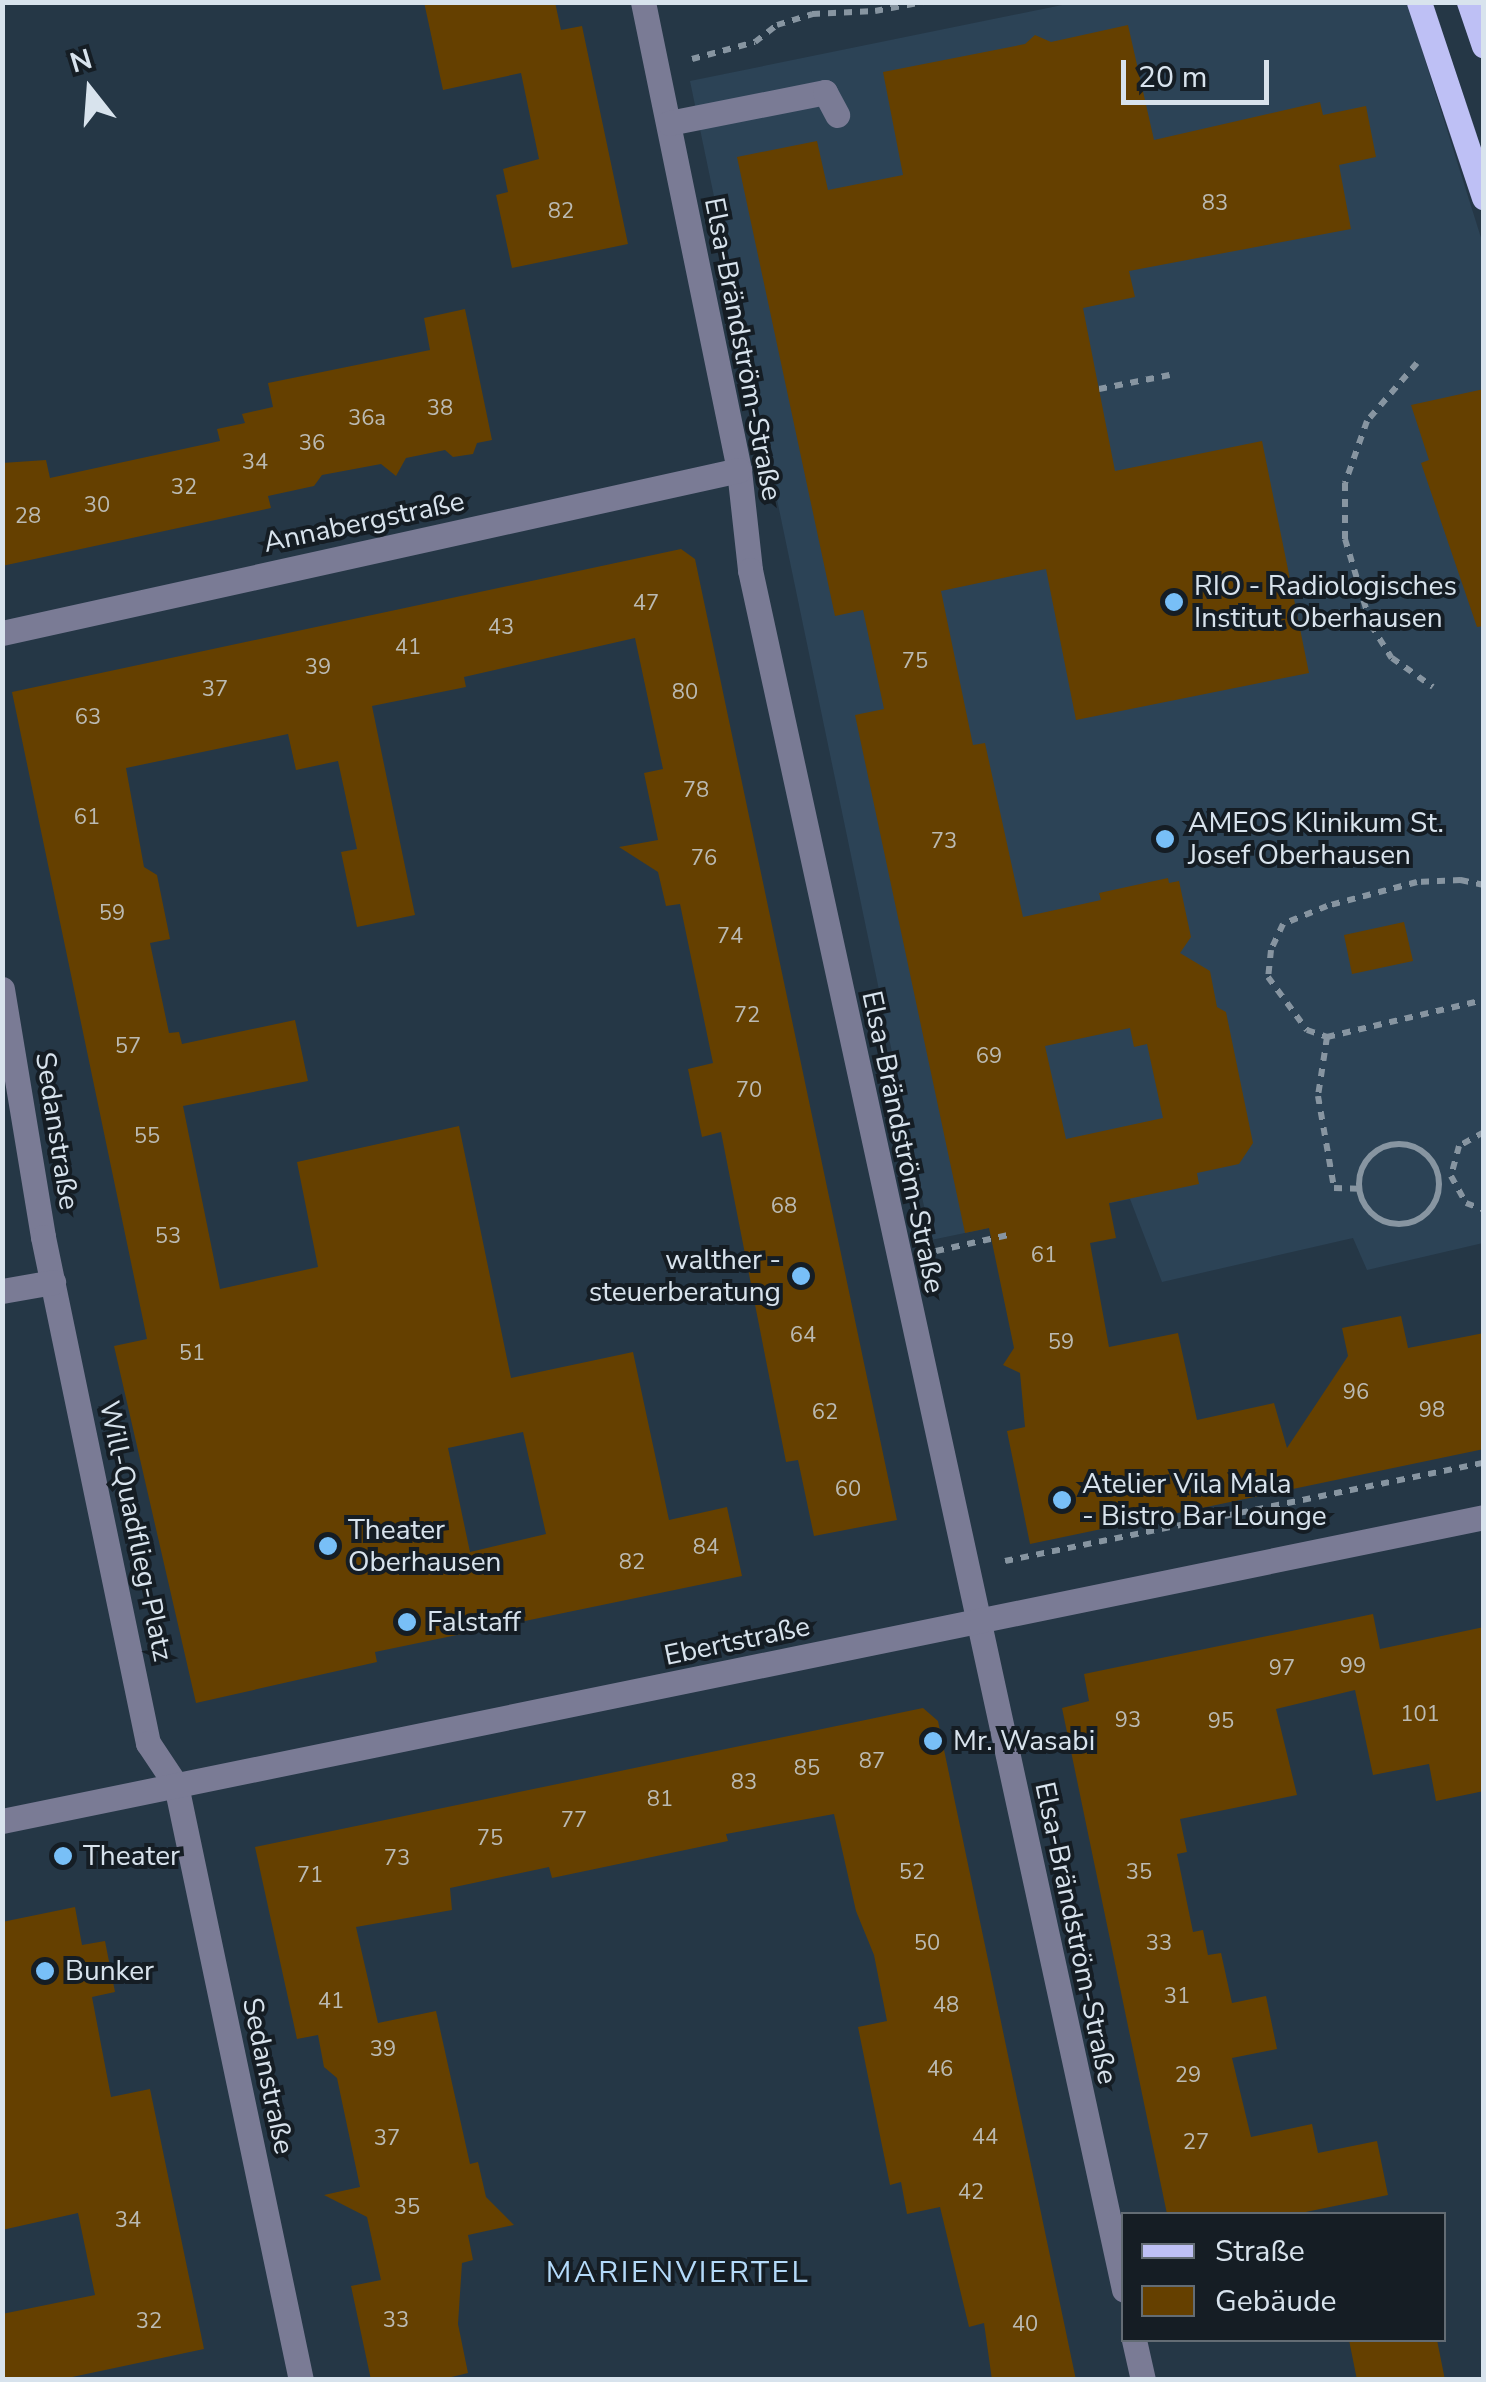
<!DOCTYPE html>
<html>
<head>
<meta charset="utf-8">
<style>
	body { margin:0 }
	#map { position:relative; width:1486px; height:2382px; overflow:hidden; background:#253746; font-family:"Nunito Sans",sans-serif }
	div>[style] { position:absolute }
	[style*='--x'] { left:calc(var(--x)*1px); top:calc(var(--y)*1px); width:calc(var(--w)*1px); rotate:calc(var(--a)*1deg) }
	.built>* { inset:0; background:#2c4356 }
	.building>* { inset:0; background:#654000 }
	.path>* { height:6px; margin-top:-3px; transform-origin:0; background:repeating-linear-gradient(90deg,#8795a1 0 8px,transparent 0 16px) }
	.path>.ring { margin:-3px; padding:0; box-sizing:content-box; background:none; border:6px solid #8795a1; border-radius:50% }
	.minor>* { height:25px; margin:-12.5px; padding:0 12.5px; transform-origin:12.5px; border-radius:12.5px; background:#7a7b95 }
	.major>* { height:25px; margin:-12.5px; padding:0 12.5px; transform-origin:12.5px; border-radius:12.5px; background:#bec0f5 }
	.dots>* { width:28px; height:28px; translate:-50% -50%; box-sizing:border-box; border:5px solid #151d24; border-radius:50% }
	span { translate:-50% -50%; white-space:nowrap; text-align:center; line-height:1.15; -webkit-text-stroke:8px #151d24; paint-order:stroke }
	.number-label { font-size:22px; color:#bbbab2 }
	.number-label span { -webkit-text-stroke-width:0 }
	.street-label { font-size:28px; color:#d8e3ed }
	.poi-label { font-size:28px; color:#d8e3ed }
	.left { translate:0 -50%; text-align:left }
	.right { translate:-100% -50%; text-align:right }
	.neighbourhood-label { font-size:30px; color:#b4dafa; letter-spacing:2.5px }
	.frame { position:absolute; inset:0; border:5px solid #d8e3ed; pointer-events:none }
	.legend { position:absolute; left:1121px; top:2212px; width:325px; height:130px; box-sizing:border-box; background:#151d24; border:2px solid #636c74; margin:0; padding:12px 18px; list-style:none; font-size:30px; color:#d8e3ed }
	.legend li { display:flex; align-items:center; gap:20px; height:50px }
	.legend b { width:50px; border:2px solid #636c74 }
	.north { position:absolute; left:40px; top:40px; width:100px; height:100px; -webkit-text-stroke:8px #151d24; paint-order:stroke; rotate:343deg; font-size:28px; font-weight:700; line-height:40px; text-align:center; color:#d8e3ed }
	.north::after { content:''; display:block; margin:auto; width:35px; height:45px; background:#d8e3ed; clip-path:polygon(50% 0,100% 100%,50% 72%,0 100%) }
	.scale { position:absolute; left:1121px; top:60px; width:148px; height:45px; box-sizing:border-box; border:5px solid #d8e3ed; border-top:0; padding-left:12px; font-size:30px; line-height:35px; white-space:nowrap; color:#d8e3ed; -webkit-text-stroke:8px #151d24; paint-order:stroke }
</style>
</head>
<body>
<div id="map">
	<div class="built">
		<div style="clip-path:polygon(1072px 3px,1407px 3px,1483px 244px,1483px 1243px,1367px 1270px,1353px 1238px,1162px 1282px,1130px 1199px,931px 1240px,690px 81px)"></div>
	</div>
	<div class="building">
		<div style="clip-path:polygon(424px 2px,555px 2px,561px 30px,582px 26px,628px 244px,512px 268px,496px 195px,508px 192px,503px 169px,539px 159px,521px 73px,443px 90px)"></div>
		<div style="clip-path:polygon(evenodd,1128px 25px,1154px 140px,1320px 102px,1323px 115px,1366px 106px,1376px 157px,1339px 165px,1351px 229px,1129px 271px,1135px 297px,1083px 308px,1115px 471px,1262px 441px,1309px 673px,1076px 720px,1046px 569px,941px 591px,973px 745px,985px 743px,1023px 917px,1101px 900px,1099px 893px,1168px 878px,1169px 883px,1179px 881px,1191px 937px,1180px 953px,1210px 971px,1217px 1007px,1226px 1012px,1253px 1143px,1239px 1164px,1197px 1173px,1199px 1184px,1109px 1203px,1116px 1238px,1090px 1243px,1109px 1347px,1178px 1333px,1197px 1420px,1274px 1403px,1287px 1448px,1348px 1356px,1342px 1328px,1401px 1316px,1408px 1348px,1484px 1333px,1484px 1449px,1030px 1544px,1007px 1431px,1025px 1427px,1020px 1373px,1003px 1365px,1014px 1348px,989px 1228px,965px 1233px,855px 715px,884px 709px,863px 610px,835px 616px,737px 157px,817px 141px,828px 190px,903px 175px,883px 72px,1025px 44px,1035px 35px,1051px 42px,1128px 25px,1130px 1028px,1134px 1047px,1147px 1044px,1163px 1118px,1066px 1139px,1045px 1046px,1130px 1028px)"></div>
		<div style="clip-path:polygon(465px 309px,492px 440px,477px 443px,473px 454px,453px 457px,445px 450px,406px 458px,396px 476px,381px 464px,322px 475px,314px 486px,268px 496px,271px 508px,2px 566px,2px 463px,46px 460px,50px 478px,220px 441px,217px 429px,245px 423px,242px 414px,273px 407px,268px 383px,430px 350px,424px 318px)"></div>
		<div style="clip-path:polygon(1484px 389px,1484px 626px,1477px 627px,1421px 463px,1429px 460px,1411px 405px)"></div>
		<div style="clip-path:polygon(evenodd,681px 549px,695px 559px,897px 1520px,814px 1536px,798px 1460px,786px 1462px,721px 1132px,702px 1137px,688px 1069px,713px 1063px,680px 904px,666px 906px,658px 872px,619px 847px,658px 840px,644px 773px,663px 769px,635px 638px,464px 677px,466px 687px,372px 706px,415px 915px,357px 927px,341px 852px,357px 849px,338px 761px,296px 770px,288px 734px,126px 768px,144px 867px,157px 875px,170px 939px,150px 943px,169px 1033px,179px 1032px,182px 1044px,295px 1020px,308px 1081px,183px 1106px,220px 1289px,318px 1267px,297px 1162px,459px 1126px,511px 1378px,633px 1352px,669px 1520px,727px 1507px,742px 1576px,375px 1652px,377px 1662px,196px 1703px,114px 1346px,147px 1339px,12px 692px,681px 549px,523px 1432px,546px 1534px,470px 1552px,448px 1448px,523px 1432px)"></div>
		<div style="clip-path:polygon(1404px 922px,1413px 961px,1352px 974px,1344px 935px)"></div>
		<div style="clip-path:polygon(1373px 1614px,1380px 1649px,1484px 1627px,1484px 1791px,1436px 1801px,1429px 1764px,1373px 1775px,1355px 1690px,1276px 1709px,1297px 1795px,1180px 1819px,1187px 1852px,1177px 1854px,1193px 1932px,1203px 1930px,1208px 1955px,1221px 1953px,1232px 2003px,1266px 1996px,1277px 2049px,1232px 2058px,1251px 2137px,1312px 2124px,1318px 2153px,1377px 2141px,1388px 2195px,1296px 2214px,1167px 2214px,1062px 1708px,1089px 1701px,1084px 1674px)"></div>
		<div style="clip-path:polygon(923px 1708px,938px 1721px,1076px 2380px,992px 2380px,984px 2323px,969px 2327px,940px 2207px,907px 2214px,901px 2182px,890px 2185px,858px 2027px,887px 2021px,874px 1955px,856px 1911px,834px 1814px,726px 1834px,728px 1841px,552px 1878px,549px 1867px,450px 1888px,452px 1910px,356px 1927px,378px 2023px,436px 2011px,470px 2164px,478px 2162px,486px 2197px,514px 2225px,468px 2235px,473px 2260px,462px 2263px,458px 2324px,468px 2373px,439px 2380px,371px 2380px,351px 2286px,381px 2280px,367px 2217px,324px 2195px,360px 2187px,337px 2078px,324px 2067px,318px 2035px,297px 2039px,255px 1847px)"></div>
		<div style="clip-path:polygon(75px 1907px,82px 1945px,105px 1941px,115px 1992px,92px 1997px,111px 2097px,150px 2089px,204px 2349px,58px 2380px,2px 2380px,2px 2314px,95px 2295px,78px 2213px,2px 2230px,2px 1922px)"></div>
		<div style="clip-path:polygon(1349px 2340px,1437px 2340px,1445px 2380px,1357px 2380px)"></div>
	</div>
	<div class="path">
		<div style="--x:692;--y:59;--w:65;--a:-15.1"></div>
		<div style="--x:755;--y:42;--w:28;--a:-38"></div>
		<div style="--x:777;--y:25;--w:37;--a:-17"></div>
		<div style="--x:812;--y:14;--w:63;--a:-2.7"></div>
		<div style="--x:875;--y:11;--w:49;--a:-10.6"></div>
		<div style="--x:1417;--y:363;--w:77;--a:130.8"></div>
		<div style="--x:1367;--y:421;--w:66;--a:109.5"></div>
		<div style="--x:1345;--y:483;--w:56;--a:90"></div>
		<div style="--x:1345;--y:539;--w:90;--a:73.2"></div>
		<div style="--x:1371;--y:625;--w:39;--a:58"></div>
		<div style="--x:1392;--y:658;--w:50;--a:35.3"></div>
		<div style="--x:1099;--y:389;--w:72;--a:-11.2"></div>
		<div style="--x:1484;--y:885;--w:24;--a:-168"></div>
		<div style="--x:1461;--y:880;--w:44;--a:177.4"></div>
		<div style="--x:1417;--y:882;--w:93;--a:165.1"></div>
		<div style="--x:1327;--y:906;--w:48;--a:157.8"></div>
		<div style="--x:1283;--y:924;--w:29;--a:115"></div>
		<div style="--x:1271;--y:950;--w:27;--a:96"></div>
		<div style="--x:1268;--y:977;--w:66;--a:53.7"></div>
		<div style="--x:1307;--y:1030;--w:21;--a:19"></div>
		<div style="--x:1327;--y:1037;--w:161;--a:-13.3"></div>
		<div style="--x:1327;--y:1037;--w:60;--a:98.7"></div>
		<div style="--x:1318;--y:1096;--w:93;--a:80.1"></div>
		<div style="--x:1334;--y:1188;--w:25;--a:2"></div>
		<div style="--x:1484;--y:1132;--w:29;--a:151"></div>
		<div style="--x:1459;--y:1146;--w:31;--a:105"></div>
		<div style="--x:1451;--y:1176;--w:31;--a:61"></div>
		<div style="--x:1466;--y:1203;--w:19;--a:21"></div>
		<div class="ring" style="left:1359px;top:1144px;width:74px;height:74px"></div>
		<div style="--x:936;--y:1251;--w:74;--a:-12.5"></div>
		<div style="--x:1005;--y:1561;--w:489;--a:-11.6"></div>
	</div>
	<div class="minor">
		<div style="--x:643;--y:2;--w:478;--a:78.4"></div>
		<div style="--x:739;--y:470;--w:101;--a:83.7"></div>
		<div style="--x:750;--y:570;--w:1760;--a:77.73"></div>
		<div style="--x:669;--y:123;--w:159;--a:-11.2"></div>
		<div style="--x:825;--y:92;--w:26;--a:62"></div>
		<div style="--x:2;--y:633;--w:755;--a:-12.47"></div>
		<div style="--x:2;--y:989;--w:251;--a:80.6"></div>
		<div style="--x:43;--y:1237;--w:517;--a:78.28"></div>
		<div style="--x:148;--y:1743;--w:50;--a:56.3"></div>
		<div style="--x:176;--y:1785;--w:608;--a:78.14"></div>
		<div style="--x:2;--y:1291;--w:52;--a:-10"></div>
		<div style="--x:2;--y:1821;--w:1513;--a:-11.59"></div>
		<div style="--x:1134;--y:2340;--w:41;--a:77.3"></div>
	</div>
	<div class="major">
		<div style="--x:1419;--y:2;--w:206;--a:71.6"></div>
		<div style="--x:1469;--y:2;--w:46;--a:71.2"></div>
	</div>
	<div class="dots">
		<div style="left:1174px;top:602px;background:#78bff7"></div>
		<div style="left:1165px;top:839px;background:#78bff7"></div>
		<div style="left:801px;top:1276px;background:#78bff7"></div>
		<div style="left:1062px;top:1500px;background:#78bff7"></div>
		<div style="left:328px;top:1546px;background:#78bff7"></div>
		<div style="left:407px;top:1622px;background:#78bff7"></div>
		<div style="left:933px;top:1741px;background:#78bff7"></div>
		<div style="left:63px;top:1856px;background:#78bff7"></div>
		<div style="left:45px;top:1971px;background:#78bff7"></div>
	</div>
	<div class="number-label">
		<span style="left:1215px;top:204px">83</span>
		<span style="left:561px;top:212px">82</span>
		<span style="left:440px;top:409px">38</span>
		<span style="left:367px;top:419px">36a</span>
		<span style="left:312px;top:444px">36</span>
		<span style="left:255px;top:463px">34</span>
		<span style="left:184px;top:488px">32</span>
		<span style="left:97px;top:506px">30</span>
		<span style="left:28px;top:517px">28</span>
		<span style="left:646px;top:604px">47</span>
		<span style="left:501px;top:628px">43</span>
		<span style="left:408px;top:648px">41</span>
		<span style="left:915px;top:662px">75</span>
		<span style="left:318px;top:668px">39</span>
		<span style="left:215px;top:690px">37</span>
		<span style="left:685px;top:693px">80</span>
		<span style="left:88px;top:718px">63</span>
		<span style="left:696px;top:791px">78</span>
		<span style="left:87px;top:818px">61</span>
		<span style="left:944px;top:842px">73</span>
		<span style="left:704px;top:859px">76</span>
		<span style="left:112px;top:914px">59</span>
		<span style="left:730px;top:937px">74</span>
		<span style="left:747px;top:1016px">72</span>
		<span style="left:128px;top:1047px">57</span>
		<span style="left:989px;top:1057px">69</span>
		<span style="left:749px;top:1091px">70</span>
		<span style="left:147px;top:1137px">55</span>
		<span style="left:784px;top:1207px">68</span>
		<span style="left:168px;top:1237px">53</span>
		<span style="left:1044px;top:1256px">61</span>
		<span style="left:803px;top:1336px">64</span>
		<span style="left:1061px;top:1343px">59</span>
		<span style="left:192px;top:1354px">51</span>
		<span style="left:1356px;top:1393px">96</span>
		<span style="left:1432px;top:1411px">98</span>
		<span style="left:825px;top:1413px">62</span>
		<span style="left:848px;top:1490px">60</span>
		<span style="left:706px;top:1548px">84</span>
		<span style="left:632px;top:1563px">82</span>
		<span style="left:1353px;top:1667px">99</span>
		<span style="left:1282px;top:1669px">97</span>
		<span style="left:1420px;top:1715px">101</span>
		<span style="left:1128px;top:1721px">93</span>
		<span style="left:1221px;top:1722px">95</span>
		<span style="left:872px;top:1762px">87</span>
		<span style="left:807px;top:1769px">85</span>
		<span style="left:744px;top:1783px">83</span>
		<span style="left:660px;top:1800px">81</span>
		<span style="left:574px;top:1821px">77</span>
		<span style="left:490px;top:1839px">75</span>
		<span style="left:397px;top:1859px">73</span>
		<span style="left:912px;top:1873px">52</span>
		<span style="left:1139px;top:1873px">35</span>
		<span style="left:310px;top:1876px">71</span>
		<span style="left:927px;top:1944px">50</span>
		<span style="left:1159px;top:1944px">33</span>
		<span style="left:1177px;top:1997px">31</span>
		<span style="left:331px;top:2002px">41</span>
		<span style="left:946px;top:2006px">48</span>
		<span style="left:383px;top:2050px">39</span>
		<span style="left:940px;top:2070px">46</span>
		<span style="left:1188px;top:2076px">29</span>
		<span style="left:985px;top:2138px">44</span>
		<span style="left:387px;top:2139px">37</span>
		<span style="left:1196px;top:2143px">27</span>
		<span style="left:971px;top:2193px">42</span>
		<span style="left:407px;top:2208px">35</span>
		<span style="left:128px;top:2221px">34</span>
		<span style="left:396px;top:2321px">33</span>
		<span style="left:149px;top:2322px">32</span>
		<span style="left:1025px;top:2325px">40</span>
	</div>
	<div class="street-label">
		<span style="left:743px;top:349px;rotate:79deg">Elsa-Brändström-Straße</span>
		<span style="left:364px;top:522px;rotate:-12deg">Annabergstraße</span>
		<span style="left:57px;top:1131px;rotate:81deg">Sedanstraße</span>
		<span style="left:903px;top:1142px;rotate:78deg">Elsa-Brändström-Straße</span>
		<span style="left:136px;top:1531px;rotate:78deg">Will-Quadflieg-Platz</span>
		<span style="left:737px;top:1641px;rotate:-12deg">Ebertstraße</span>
		<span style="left:1076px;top:1933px;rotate:78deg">Elsa-Brändström-Straße</span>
		<span style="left:268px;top:2076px;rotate:78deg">Sedanstraße</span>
	</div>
	<div class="poi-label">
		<span class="left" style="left:1194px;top:602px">RIO - Radiologisches<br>Institut Oberhausen</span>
		<span class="left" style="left:1188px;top:839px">AMEOS Klinikum St.<br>Josef Oberhausen</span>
		<span class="right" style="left:781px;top:1276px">walther -<br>steuerberatung</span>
		<span class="left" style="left:1082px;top:1500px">Atelier Vila Mala<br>- Bistro Bar Lounge</span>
		<span class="left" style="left:348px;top:1546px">Theater<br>Oberhausen</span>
		<span class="left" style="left:427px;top:1622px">Falstaff</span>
		<span class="left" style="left:953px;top:1741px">Mr. Wasabi</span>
		<span class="left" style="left:83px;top:1856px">Theater</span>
		<span class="left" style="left:65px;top:1971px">Bunker</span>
	</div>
	<div class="neighbourhood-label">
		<span style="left:678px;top:2273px">MARIENVIERTEL</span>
	</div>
	<div class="frame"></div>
	<ul class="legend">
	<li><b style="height:12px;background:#bec0f5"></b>Straße</li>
	<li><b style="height:28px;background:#654000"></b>Gebäude</li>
	</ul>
	<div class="north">N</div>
	<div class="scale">20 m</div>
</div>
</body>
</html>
